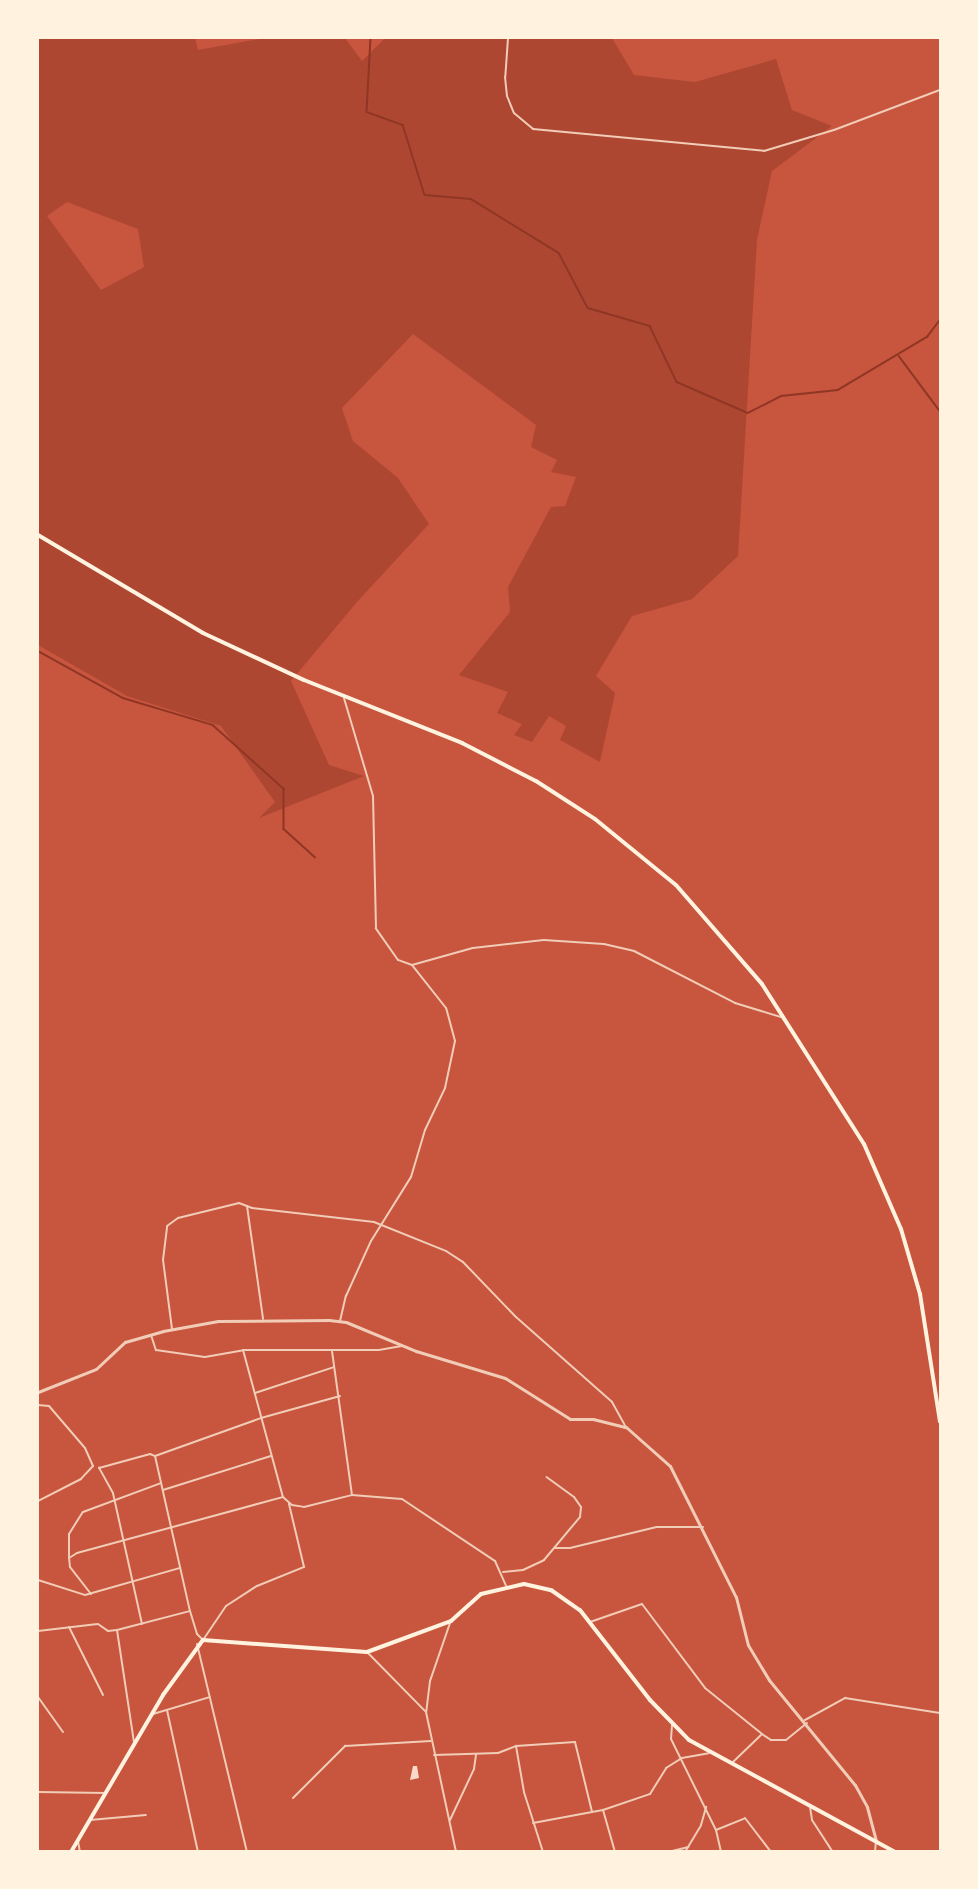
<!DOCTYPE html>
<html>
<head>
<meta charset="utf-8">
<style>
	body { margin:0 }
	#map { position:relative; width:978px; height:1889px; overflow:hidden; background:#c8553d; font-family:Lato,sans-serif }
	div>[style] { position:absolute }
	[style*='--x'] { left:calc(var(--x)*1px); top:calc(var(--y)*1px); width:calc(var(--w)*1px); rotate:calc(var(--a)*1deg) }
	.green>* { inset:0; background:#ae4732 }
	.stream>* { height:1.5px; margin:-0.75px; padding:0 0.75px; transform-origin:0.75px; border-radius:0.75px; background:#8f3625 }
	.building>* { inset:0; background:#f7dbc8 }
	.minor>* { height:2px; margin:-1px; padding:0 1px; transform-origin:1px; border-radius:1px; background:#f1ccb7 }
	.tertiary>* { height:3px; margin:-1.5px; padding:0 1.5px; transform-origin:1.5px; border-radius:1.5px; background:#f1ccb7 }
	.secondary>* { height:4px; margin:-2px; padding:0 2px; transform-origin:2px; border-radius:2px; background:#fff3e0 }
	.primary>* { height:4px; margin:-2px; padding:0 2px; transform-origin:2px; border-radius:2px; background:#fff3e0 }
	span { translate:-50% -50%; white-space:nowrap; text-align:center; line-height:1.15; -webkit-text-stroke:6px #fff3e0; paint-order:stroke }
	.frame { position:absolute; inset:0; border:39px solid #fff3e0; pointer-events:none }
</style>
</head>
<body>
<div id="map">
	<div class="green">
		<div style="clip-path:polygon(evenodd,38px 38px,195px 38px,198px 50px,265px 38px,345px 38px,362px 61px,385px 38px,612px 38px,634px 75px,695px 82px,776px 59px,792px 110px,832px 126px,772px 171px,757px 240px,738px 556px,692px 599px,632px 616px,596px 676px,615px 693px,600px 762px,560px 740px,566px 726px,549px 716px,532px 742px,514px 735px,522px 724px,497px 713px,508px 692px,459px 675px,510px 612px,508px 587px,551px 507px,565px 506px,576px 477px,551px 472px,557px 460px,531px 447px,536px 425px,413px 334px,342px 408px,353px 441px,398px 478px,429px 524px,357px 602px,291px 681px,329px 765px,364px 776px,259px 818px,275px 802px,221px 726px,127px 696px,38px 645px,38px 38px,67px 202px,138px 229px,144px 267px,101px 290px,47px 216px,67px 202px)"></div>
	</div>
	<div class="stream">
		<div style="--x:371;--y:38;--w:74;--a:93.1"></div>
		<div style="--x:367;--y:112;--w:38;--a:20"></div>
		<div style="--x:403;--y:125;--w:73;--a:72.6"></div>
		<div style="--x:425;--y:195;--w:46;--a:5"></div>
		<div style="--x:471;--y:199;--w:103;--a:31.5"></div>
		<div style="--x:559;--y:253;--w:62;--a:62.2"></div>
		<div style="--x:588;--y:308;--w:65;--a:16.2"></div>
		<div style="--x:650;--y:326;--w:62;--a:64.3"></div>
		<div style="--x:677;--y:382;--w:77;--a:23.6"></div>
		<div style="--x:748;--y:413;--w:37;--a:-27"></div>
		<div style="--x:781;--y:396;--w:57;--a:-6"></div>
		<div style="--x:838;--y:390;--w:104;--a:-30.8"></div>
		<div style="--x:927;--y:337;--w:21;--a:-53"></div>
		<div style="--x:899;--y:356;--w:69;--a:53.3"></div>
		<div style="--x:38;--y:651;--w:97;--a:28.9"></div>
		<div style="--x:123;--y:698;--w:94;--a:16.7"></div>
		<div style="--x:213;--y:725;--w:96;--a:42"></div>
		<div style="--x:284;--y:789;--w:40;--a:90"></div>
		<div style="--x:284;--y:829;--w:42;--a:42.1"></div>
	</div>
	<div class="building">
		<div style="clip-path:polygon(413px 1766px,417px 1766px,419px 1778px,410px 1780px)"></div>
	</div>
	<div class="minor">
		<div style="--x:508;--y:38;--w:39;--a:94"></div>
		<div style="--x:505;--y:77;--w:19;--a:84"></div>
		<div style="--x:507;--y:96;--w:18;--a:68"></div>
		<div style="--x:514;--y:113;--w:25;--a:40"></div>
		<div style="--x:533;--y:129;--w:232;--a:5.4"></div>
		<div style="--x:764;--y:151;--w:73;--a:-16.7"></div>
		<div style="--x:834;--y:130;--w:113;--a:-20.7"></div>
		<div style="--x:412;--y:965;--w:63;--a:-15.6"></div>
		<div style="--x:473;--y:948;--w:71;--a:-6.4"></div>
		<div style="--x:544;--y:940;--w:60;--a:3.8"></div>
		<div style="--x:604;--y:944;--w:31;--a:13"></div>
		<div style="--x:634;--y:951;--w:114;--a:27.2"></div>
		<div style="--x:735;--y:1003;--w:51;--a:17"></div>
		<div style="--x:247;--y:1206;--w:114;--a:81.9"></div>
		<div style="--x:340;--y:1321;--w:26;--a:-77"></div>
		<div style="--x:346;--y:1296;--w:60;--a:-65.6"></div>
		<div style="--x:371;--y:1241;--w:75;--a:-58"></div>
		<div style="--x:411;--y:1177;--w:49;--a:-73.4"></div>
		<div style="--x:425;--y:1130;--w:47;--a:-64.5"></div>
		<div style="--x:445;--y:1088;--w:48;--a:-78"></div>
		<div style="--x:455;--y:1041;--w:34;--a:-105"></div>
		<div style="--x:446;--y:1008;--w:55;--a:-128.3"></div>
		<div style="--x:412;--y:965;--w:15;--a:-160"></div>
		<div style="--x:398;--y:960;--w:39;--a:-125"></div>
		<div style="--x:376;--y:928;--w:132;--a:-91.3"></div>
		<div style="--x:373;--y:796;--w:102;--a:-106.5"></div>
		<div style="--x:172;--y:1329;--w:70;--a:-97.4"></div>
		<div style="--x:163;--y:1260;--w:34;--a:-83"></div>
		<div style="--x:167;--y:1226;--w:14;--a:-36"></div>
		<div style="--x:178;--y:1218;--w:63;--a:-13.8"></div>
		<div style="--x:239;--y:1203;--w:14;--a:21"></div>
		<div style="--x:252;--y:1208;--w:123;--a:6.5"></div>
		<div style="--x:374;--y:1222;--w:78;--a:21.9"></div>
		<div style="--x:446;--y:1251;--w:20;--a:33"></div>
		<div style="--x:463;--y:1262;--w:76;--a:46.1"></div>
		<div style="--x:516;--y:1317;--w:128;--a:41.5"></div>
		<div style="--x:612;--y:1402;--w:29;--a:61"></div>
		<div style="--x:151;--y:1335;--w:16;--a:72"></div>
		<div style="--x:156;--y:1350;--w:49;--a:8.1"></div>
		<div style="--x:205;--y:1357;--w:39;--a:-10"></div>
		<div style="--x:243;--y:1350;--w:136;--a:0"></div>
		<div style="--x:379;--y:1350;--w:23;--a:-10"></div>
		<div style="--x:243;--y:1350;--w:152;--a:74.8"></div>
		<div style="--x:332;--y:1351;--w:145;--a:82.1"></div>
		<div style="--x:255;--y:1393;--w:83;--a:-18.2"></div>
		<div style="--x:38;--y:1405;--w:11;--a:5"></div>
		<div style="--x:49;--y:1406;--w:55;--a:49.4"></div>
		<div style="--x:85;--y:1448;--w:20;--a:66"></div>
		<div style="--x:93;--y:1466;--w:18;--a:133"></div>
		<div style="--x:81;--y:1479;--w:48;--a:152.9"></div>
		<div style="--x:155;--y:1456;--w:159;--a:77.3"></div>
		<div style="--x:190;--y:1611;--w:24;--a:73"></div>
		<div style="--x:197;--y:1634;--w:8;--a:45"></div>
		<div style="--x:203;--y:1640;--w:41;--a:-55.9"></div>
		<div style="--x:226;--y:1606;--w:37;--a:-33"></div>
		<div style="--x:257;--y:1586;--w:51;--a:-22"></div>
		<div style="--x:304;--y:1567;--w:65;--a:-103.4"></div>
		<div style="--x:163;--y:1490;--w:113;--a:-17.5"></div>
		<div style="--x:555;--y:1548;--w:15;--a:0"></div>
		<div style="--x:570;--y:1548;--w:89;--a:-13.6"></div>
		<div style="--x:657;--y:1527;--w:46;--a:0"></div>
		<div style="--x:69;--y:1558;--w:24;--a:-90"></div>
		<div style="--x:69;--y:1534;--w:26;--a:-58"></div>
		<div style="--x:83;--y:1512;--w:83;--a:-20.4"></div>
		<div style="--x:503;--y:1572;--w:20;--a:-6"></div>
		<div style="--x:523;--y:1570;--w:23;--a:-25"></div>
		<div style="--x:544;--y:1560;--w:56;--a:-50.1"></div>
		<div style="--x:580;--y:1517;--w:10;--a:-84"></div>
		<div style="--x:581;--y:1507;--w:12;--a:-125"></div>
		<div style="--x:574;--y:1497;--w:34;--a:-144"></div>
		<div style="--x:38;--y:1580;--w:49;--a:17.7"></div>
		<div style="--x:85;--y:1595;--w:99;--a:-15.9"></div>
		<div style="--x:91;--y:1594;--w:34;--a:-128"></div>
		<div style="--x:70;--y:1567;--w:9;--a:-96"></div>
		<div style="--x:69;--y:1558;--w:9;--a:-32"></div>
		<div style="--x:77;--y:1553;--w:213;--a:-15.2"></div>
		<div style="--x:283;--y:1497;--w:12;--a:42"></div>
		<div style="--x:292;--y:1505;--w:12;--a:9"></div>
		<div style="--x:304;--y:1507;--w:49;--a:-14"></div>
		<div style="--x:352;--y:1495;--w:50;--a:4.6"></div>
		<div style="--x:402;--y:1499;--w:112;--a:33.7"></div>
		<div style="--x:495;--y:1561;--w:27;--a:66"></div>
		<div style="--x:590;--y:1622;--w:55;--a:-19.1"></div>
		<div style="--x:642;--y:1604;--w:105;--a:53.1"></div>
		<div style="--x:705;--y:1688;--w:73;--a:38.9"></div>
		<div style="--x:450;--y:1623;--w:61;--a:109"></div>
		<div style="--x:430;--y:1681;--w:31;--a:97"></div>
		<div style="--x:426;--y:1712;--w:143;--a:77.9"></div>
		<div style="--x:142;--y:1624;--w:134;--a:-102.5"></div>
		<div style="--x:113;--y:1493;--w:29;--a:-119"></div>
		<div style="--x:99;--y:1468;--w:53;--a:-15.4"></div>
		<div style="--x:150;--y:1454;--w:5;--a:22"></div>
		<div style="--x:155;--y:1456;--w:113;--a:-19.7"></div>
		<div style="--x:261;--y:1418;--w:82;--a:-15.6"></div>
		<div style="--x:69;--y:1627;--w:76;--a:63.4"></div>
		<div style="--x:117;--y:1630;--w:114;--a:81.4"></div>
		<div style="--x:38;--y:1631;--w:60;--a:-6.7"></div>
		<div style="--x:98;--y:1624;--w:12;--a:35"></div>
		<div style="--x:108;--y:1631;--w:9;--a:-6"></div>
		<div style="--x:117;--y:1630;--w:75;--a:-14.6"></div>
		<div style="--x:197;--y:1644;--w:214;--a:76.5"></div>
		<div style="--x:367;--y:1652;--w:84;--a:45.5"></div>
		<div style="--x:38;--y:1697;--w:43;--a:54.5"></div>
		<div style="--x:167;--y:1710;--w:145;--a:77.7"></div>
		<div style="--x:153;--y:1714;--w:59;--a:-16.6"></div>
		<div style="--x:805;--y:1720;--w:46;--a:-28.8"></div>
		<div style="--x:845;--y:1698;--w:96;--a:9"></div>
		<div style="--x:672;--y:1725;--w:14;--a:94"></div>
		<div style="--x:671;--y:1739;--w:102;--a:63.7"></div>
		<div style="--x:716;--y:1830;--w:23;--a:77"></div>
		<div style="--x:434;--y:1755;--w:64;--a:-1.8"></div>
		<div style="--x:498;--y:1753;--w:19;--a:-21"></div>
		<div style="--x:733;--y:1762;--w:40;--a:-44"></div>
		<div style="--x:762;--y:1734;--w:11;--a:34"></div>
		<div style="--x:771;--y:1740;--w:15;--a:0"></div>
		<div style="--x:786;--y:1740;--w:27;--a:-39"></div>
		<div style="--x:38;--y:1792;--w:68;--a:0.8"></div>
		<div style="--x:293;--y:1798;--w:74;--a:-45"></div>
		<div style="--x:345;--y:1746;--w:86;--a:-3.3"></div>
		<div style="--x:810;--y:1807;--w:13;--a:81"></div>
		<div style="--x:812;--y:1820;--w:38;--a:57"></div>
		<div style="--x:90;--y:1820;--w:56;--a:-5.1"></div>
		<div style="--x:450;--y:1820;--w:56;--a:-64.8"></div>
		<div style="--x:474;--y:1769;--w:15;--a:-82"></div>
		<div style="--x:533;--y:1823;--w:71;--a:-10.5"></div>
		<div style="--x:716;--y:1830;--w:31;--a:-22"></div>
		<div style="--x:745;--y:1818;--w:43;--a:52.6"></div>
		<div style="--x:78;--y:1841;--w:11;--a:80"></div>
		<div style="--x:543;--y:1852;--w:63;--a:-107.6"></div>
		<div style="--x:524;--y:1792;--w:47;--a:-99.9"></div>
		<div style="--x:516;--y:1746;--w:59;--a:-3.9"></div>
		<div style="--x:575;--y:1742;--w:72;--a:76.3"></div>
		<div style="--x:615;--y:1852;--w:44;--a:-105.9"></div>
		<div style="--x:603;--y:1810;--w:50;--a:-18.8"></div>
		<div style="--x:650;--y:1794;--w:31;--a:-58"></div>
		<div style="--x:666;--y:1768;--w:19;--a:-32"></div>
		<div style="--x:682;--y:1758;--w:27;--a:-10"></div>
		<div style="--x:668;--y:1852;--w:21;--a:-14"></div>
		<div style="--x:685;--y:1852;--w:31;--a:-59"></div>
		<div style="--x:701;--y:1825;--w:19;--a:-74"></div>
		<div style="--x:875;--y:1852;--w:11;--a:-85"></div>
	</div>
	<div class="tertiary">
		<div style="--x:38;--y:1392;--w:62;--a:-21.6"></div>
		<div style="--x:96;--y:1369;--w:40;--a:-43"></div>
		<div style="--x:125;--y:1342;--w:40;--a:-16"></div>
		<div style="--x:163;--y:1331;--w:56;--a:-10.3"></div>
		<div style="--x:218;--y:1321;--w:111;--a:-0.5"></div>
		<div style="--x:329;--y:1320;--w:17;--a:7"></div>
		<div style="--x:346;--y:1322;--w:76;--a:22.5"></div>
		<div style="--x:416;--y:1351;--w:93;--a:16.9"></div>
		<div style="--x:505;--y:1378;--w:77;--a:32.2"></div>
		<div style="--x:570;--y:1419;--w:23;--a:0"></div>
		<div style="--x:593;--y:1419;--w:34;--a:14"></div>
		<div style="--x:626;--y:1427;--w:59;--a:41.6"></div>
		<div style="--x:670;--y:1466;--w:147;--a:63.3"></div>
		<div style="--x:736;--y:1597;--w:49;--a:76"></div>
		<div style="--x:748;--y:1645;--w:41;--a:59"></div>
		<div style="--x:769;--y:1680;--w:136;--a:50.7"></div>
		<div style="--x:855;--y:1785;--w:25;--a:61"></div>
		<div style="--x:867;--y:1807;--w:35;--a:75"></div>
	</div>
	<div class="secondary">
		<div style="--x:71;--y:1852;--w:182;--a:-59.6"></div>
		<div style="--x:163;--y:1695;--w:68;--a:-54"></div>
		<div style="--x:203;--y:1640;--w:164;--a:4.2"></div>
		<div style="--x:367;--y:1652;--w:90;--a:-20.3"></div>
		<div style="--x:451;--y:1621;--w:40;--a:-42"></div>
		<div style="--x:481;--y:1594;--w:44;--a:-13.1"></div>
		<div style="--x:524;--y:1584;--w:28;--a:13"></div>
		<div style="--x:551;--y:1590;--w:35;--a:35"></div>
		<div style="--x:580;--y:1610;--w:114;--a:52.1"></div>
		<div style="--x:650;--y:1700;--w:56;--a:45.7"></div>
		<div style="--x:689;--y:1740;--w:234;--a:28.5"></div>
	</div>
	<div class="primary">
		<div style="--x:38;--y:535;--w:192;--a:30.7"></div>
		<div style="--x:203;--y:633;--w:111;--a:25"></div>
		<div style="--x:304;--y:680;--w:170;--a:21.7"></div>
		<div style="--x:462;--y:743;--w:83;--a:27.2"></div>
		<div style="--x:536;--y:781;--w:70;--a:32.8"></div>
		<div style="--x:595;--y:819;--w:104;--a:39.2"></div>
		<div style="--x:676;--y:885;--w:131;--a:49"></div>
		<div style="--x:762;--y:984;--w:190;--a:57.5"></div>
		<div style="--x:864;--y:1144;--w:93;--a:66.5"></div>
		<div style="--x:901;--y:1229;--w:68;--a:73.7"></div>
		<div style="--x:920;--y:1294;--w:129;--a:81.1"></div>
	</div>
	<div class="frame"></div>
</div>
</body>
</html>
